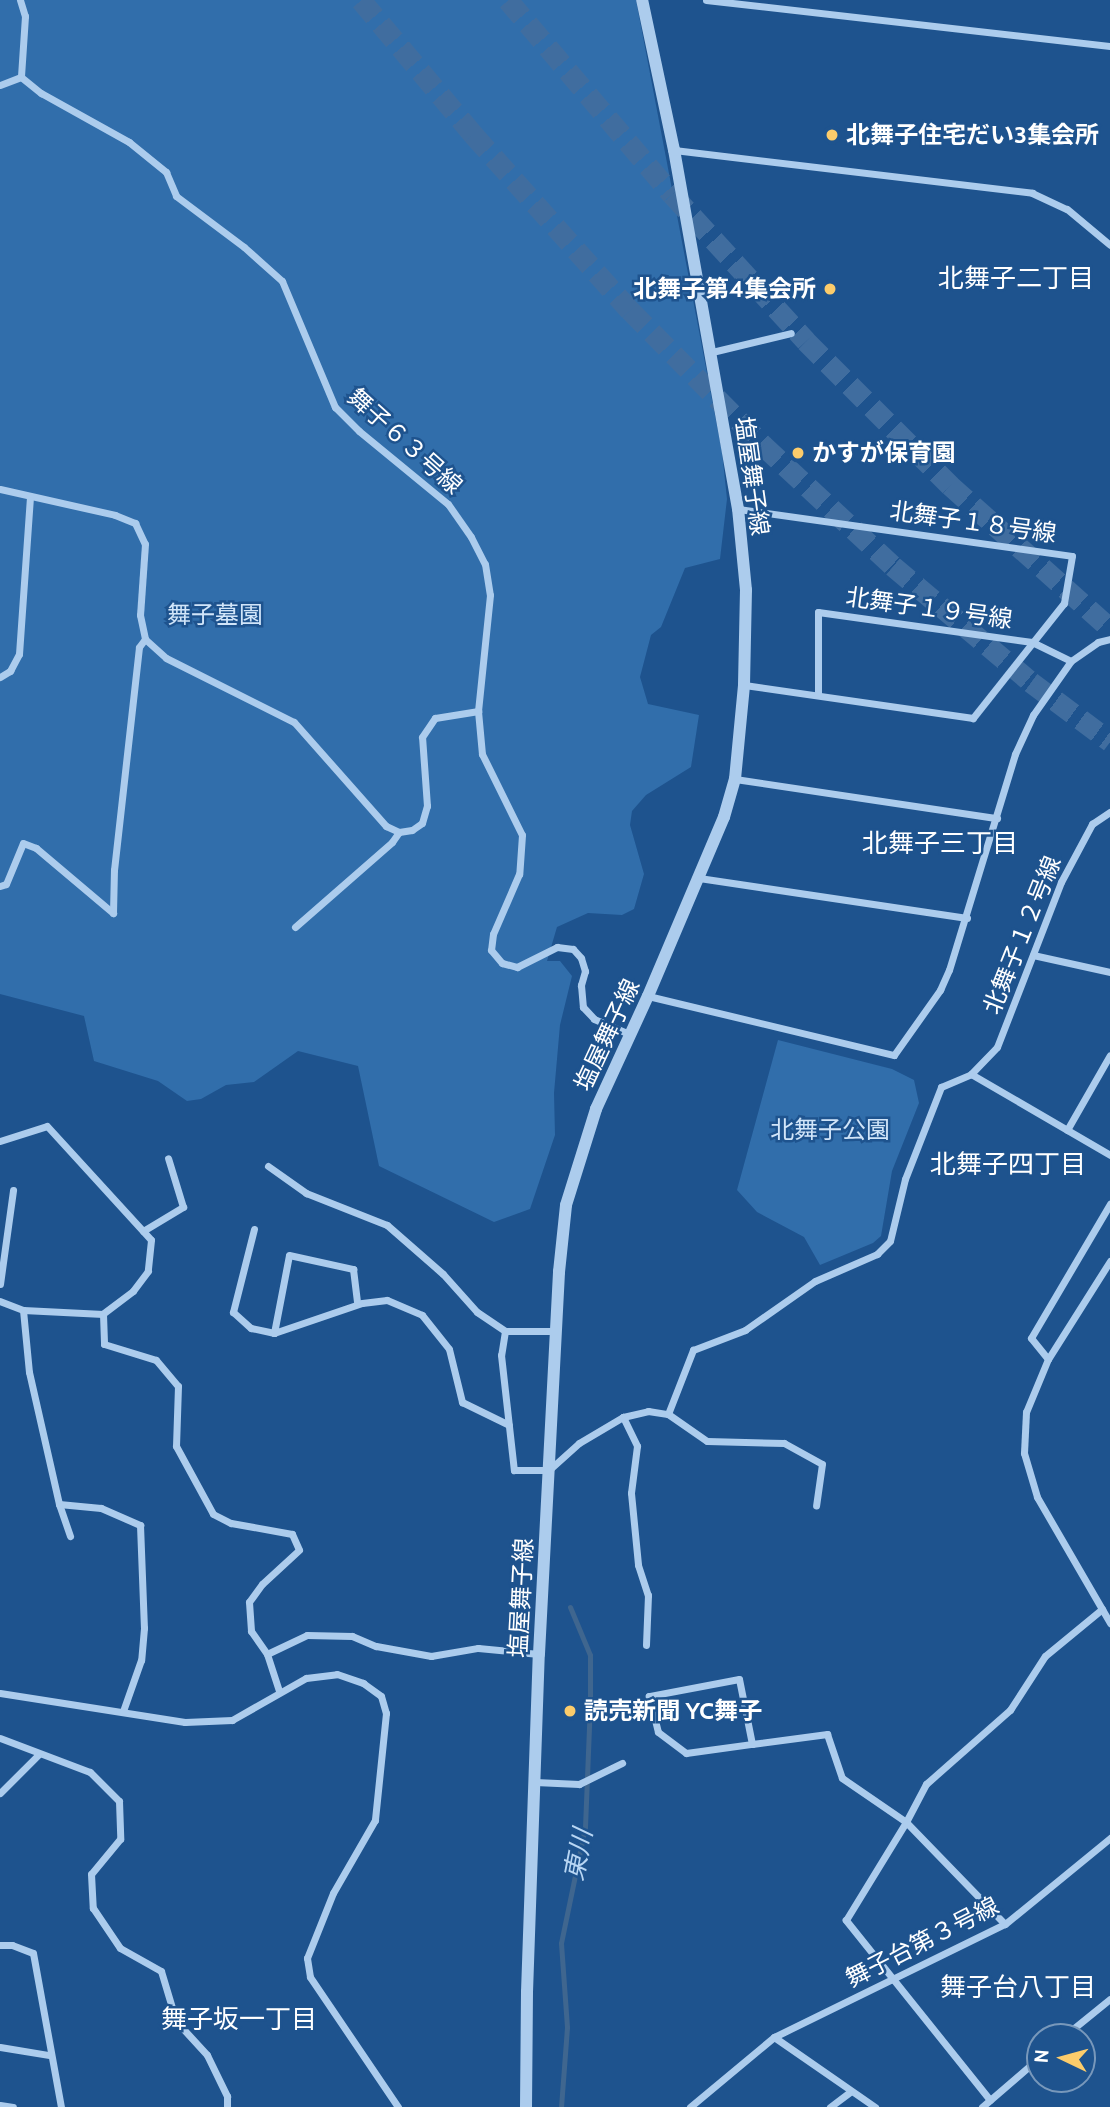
<!DOCTYPE html>
<html>
<head>
<meta charset="utf-8">
<style>
	body { margin:0 }
	#map { position:relative; width:1110px; height:2107px; overflow:hidden; background:#1e538e; font-family:Cabin,"Noto Sans JP",sans-serif }
	div>[style] { position:absolute }
	[style*='--x'] { left:calc(var(--x)*1px); top:calc(var(--y)*1px); width:calc(var(--w)*1px); rotate:calc(var(--a)*1deg) }
	.green>* { inset:0; background:#316eab }
	.stream>* { height:5px; margin:-2.5px; padding:0 2.5px; transform-origin:2.5px; border-radius:2.5px; background:#3f668f }
	.motorway-tunnel>* { height:21px; margin-top:-10.5px; transform-origin:0; background:repeating-linear-gradient(90deg,#406d9f 0 21px,transparent 0 31px) }
	.minor>* { height:7px; margin:-3.5px; padding:0 3.5px; transform-origin:3.5px; border-radius:3.5px; background:#accced }
	.tertiary>* { height:12px; margin:-6px; padding:0 6px; transform-origin:6px; border-radius:6px; background:#accced }
	.dots>* { width:19px; height:19px; translate:-50% -50%; box-sizing:border-box; border:4px solid #1e538e; border-radius:50% }
	span { translate:-50% -50%; white-space:nowrap; text-align:center; line-height:1.15; -webkit-text-stroke:5px #1e538e; paint-order:stroke }
	.poi-label { font-size:24px; color:#fff; font-weight:700 }
	.left { translate:0 -50%; text-align:left }
	.right { translate:-100% -50%; text-align:right }
	.street-label { font-size:24px; color:#fff }
	.park-label { font-size:24px; color:#d1e5f9 }
	.neighbourhood-label { font-size:26px; color:#fff }
	.water-label { font-size:26px; color:#b8d6f4; font-style:italic }
	.north { position:absolute; left:1026px; top:2023px; width:70px; height:70px; box-sizing:border-box; background:#1e538e; border:2px solid #7898bb; border-radius:50%; rotate:275deg; font-size:19px; font-weight:700; line-height:28px; text-align:center; color:#fff }
	.north::after { content:''; display:block; margin:auto; width:24px; height:32px; background:#fccc6b; clip-path:polygon(50% 0,100% 100%,50% 72%,0 100%) }
</style>
</head>
<body>
<div id="map">
	<div class="green">
		<div style="clip-path:polygon(0 0,636px 0,722px 452px,727px 499px,720px 559px,685px 568px,661px 627px,651px 635px,640px 677px,648px 704px,699px 715px,691px 767px,646px 795px,632px 811px,630px 825px,644px 874px,634px 909px,622px 915px,588px 913px,557px 927px,547px 961px,560px 961px,572px 976px,560px 1025px,554px 1093px,555px 1135px,530px 1209px,494px 1222px,379px 1166px,358px 1066px,298px 1051px,254px 1082px,226px 1085px,201px 1099px,187px 1101px,158px 1081px,94px 1061px,84px 1016px,0 994px)"></div>
		<div style="clip-path:polygon(778px 1040px,892px 1069px,914px 1080px,919px 1103px,892px 1171px,881px 1236px,873px 1243px,820px 1265px,804px 1237px,757px 1212px,737px 1190px)"></div>
	</div>
	<div class="stream">
		<div style="--x:561;--y:2107;--w:80;--a:-85.7"></div>
		<div style="--x:567;--y:2027;--w:84;--a:-94.1"></div>
		<div style="--x:561;--y:1943;--w:118;--a:-78.3"></div>
		<div style="--x:585;--y:1827;--w:125;--a:-87.7"></div>
		<div style="--x:590;--y:1702;--w:47;--a:-90"></div>
		<div style="--x:590;--y:1655;--w:52;--a:-112.6"></div>
	</div>
	<div class="motorway-tunnel">
		<div style="--x:361;--y:0;--w:175;--a:50.1"></div>
		<div style="--x:473;--y:134;--w:236;--a:48.3"></div>
		<div style="--x:630;--y:310;--w:190;--a:45.4"></div>
		<div style="--x:763;--y:445;--w:178;--a:42.9"></div>
		<div style="--x:893;--y:566;--w:180;--a:40"></div>
		<div style="--x:1031;--y:682;--w:99;--a:36.8"></div>
		<div style="--x:508;--y:0;--w:254;--a:49.8"></div>
		<div style="--x:672;--y:194;--w:199;--a:47.6"></div>
		<div style="--x:806;--y:341;--w:204;--a:45"></div>
		<div style="--x:950;--y:485;--w:215;--a:41.8"></div>
	</div>
	<div class="minor">
		<div style="--x:20;--y:0;--w:17;--a:73"></div>
		<div style="--x:25;--y:16;--w:61;--a:93.8"></div>
		<div style="--x:706;--y:0;--w:407;--a:6.5"></div>
		<div style="--x:21;--y:77;--w:26;--a:39"></div>
		<div style="--x:41;--y:93;--w:101;--a:29.1"></div>
		<div style="--x:129;--y:142;--w:48;--a:39"></div>
		<div style="--x:166;--y:172;--w:26;--a:67"></div>
		<div style="--x:176;--y:196;--w:85;--a:36.9"></div>
		<div style="--x:244;--y:247;--w:51;--a:41.8"></div>
		<div style="--x:282;--y:281;--w:137;--a:67.2"></div>
		<div style="--x:335;--y:407;--w:34;--a:45"></div>
		<div style="--x:359;--y:431;--w:115;--a:39.4"></div>
		<div style="--x:448;--y:504;--w:40;--a:55.1"></div>
		<div style="--x:471;--y:537;--w:30;--a:63"></div>
		<div style="--x:485;--y:564;--w:31;--a:81"></div>
		<div style="--x:490;--y:595;--w:117;--a:95.9"></div>
		<div style="--x:478;--y:711;--w:43;--a:84.7"></div>
		<div style="--x:482;--y:754;--w:90;--a:63.7"></div>
		<div style="--x:522;--y:835;--w:39;--a:94"></div>
		<div style="--x:519;--y:874;--w:65;--a:113.4"></div>
		<div style="--x:493;--y:934;--w:16;--a:97"></div>
		<div style="--x:491;--y:950;--w:17;--a:50"></div>
		<div style="--x:502;--y:963;--w:16;--a:15"></div>
		<div style="--x:517;--y:967;--w:45;--a:-26.6"></div>
		<div style="--x:557;--y:947;--w:16;--a:7"></div>
		<div style="--x:573;--y:949;--w:12;--a:48"></div>
		<div style="--x:581;--y:958;--w:14;--a:73"></div>
		<div style="--x:585;--y:971;--w:15;--a:106"></div>
		<div style="--x:581;--y:985;--w:22;--a:85"></div>
		<div style="--x:583;--y:1007;--w:16;--a:47"></div>
		<div style="--x:594;--y:1019;--w:39;--a:23"></div>
		<div style="--x:0;--y:85;--w:22;--a:-21"></div>
		<div style="--x:674;--y:150;--w:361;--a:6.8"></div>
		<div style="--x:1032;--y:193;--w:38;--a:25"></div>
		<div style="--x:1067;--y:209;--w:56;--a:39.9"></div>
		<div style="--x:712;--y:352;--w:81;--a:-13.5"></div>
		<div style="--x:0;--y:489;--w:118;--a:12.7"></div>
		<div style="--x:115;--y:515;--w:22;--a:22"></div>
		<div style="--x:135;--y:523;--w:23;--a:65"></div>
		<div style="--x:145;--y:544;--w:71;--a:94"></div>
		<div style="--x:140;--y:615;--w:25;--a:78"></div>
		<div style="--x:145;--y:639;--w:28;--a:42"></div>
		<div style="--x:166;--y:658;--w:143;--a:26.6"></div>
		<div style="--x:294;--y:722;--w:139;--a:48.5"></div>
		<div style="--x:386;--y:826;--w:14;--a:25"></div>
		<div style="--x:399;--y:832;--w:13;--a:-9"></div>
		<div style="--x:412;--y:830;--w:12;--a:-35"></div>
		<div style="--x:422;--y:823;--w:18;--a:-74"></div>
		<div style="--x:427;--y:806;--w:69;--a:-94.1"></div>
		<div style="--x:422;--y:737;--w:23;--a:-56"></div>
		<div style="--x:435;--y:718;--w:44;--a:-9.2"></div>
		<div style="--x:738;--y:509;--w:337;--a:8"></div>
		<div style="--x:1072;--y:556;--w:48;--a:99.7"></div>
		<div style="--x:1064;--y:603;--w:147;--a:128.4"></div>
		<div style="--x:973;--y:718;--w:231;--a:-171.8"></div>
		<div style="--x:0;--y:677;--w:12;--a:-31"></div>
		<div style="--x:10;--y:671;--w:19;--a:-62"></div>
		<div style="--x:19;--y:654;--w:158;--a:-86"></div>
		<div style="--x:818;--y:695;--w:83;--a:-90"></div>
		<div style="--x:818;--y:612;--w:216;--a:8"></div>
		<div style="--x:1032;--y:642;--w:43;--a:26"></div>
		<div style="--x:735;--y:779;--w:265;--a:8.5"></div>
		<div style="--x:699;--y:878;--w:271;--a:8.5"></div>
		<div style="--x:0;--y:886;--w:6;--a:-18"></div>
		<div style="--x:6;--y:884;--w:44;--a:-67.5"></div>
		<div style="--x:23;--y:843;--w:14;--a:21"></div>
		<div style="--x:36;--y:848;--w:101;--a:40.2"></div>
		<div style="--x:113;--y:913;--w:43;--a:-88.7"></div>
		<div style="--x:114;--y:870;--w:224;--a:-83.6"></div>
		<div style="--x:139;--y:647;--w:10;--a:-53"></div>
		<div style="--x:295;--y:927;--w:129;--a:-41.2"></div>
		<div style="--x:392;--y:842;--w:12;--a:-55"></div>
		<div style="--x:1033;--y:955;--w:79;--a:12.4"></div>
		<div style="--x:648;--y:996;--w:253;--a:13.5"></div>
		<div style="--x:894;--y:1055;--w:80;--a:-54.7"></div>
		<div style="--x:940;--y:990;--w:22;--a:-66"></div>
		<div style="--x:949;--y:970;--w:226;--a:-73"></div>
		<div style="--x:1015;--y:754;--w:43;--a:-65.2"></div>
		<div style="--x:1033;--y:715;--w:66;--a:-54.9"></div>
		<div style="--x:1071;--y:661;--w:33;--a:-35"></div>
		<div style="--x:1098;--y:642;--w:12;--a:-14"></div>
		<div style="--x:971;--y:1074;--w:161;--a:30.2"></div>
		<div style="--x:1067;--y:1130;--w:86;--a:-60.2"></div>
		<div style="--x:0;--y:1141;--w:49;--a:-17.7"></div>
		<div style="--x:47;--y:1126;--w:154;--a:47.6"></div>
		<div style="--x:151;--y:1240;--w:31;--a:96"></div>
		<div style="--x:148;--y:1271;--w:25;--a:127"></div>
		<div style="--x:133;--y:1291;--w:38;--a:143"></div>
		<div style="--x:103;--y:1314;--w:80;--a:-177.1"></div>
		<div style="--x:23;--y:1310;--w:25;--a:-159"></div>
		<div style="--x:268;--y:1166;--w:47;--a:35.4"></div>
		<div style="--x:306;--y:1193;--w:87;--a:21.6"></div>
		<div style="--x:387;--y:1225;--w:74;--a:41.2"></div>
		<div style="--x:443;--y:1274;--w:51;--a:48.2"></div>
		<div style="--x:477;--y:1312;--w:34;--a:34"></div>
		<div style="--x:254;--y:1229;--w:86;--a:104.2"></div>
		<div style="--x:233;--y:1312;--w:24;--a:42"></div>
		<div style="--x:251;--y:1328;--w:24;--a:12"></div>
		<div style="--x:274;--y:1333;--w:93;--a:-18.8"></div>
		<div style="--x:362;--y:1303;--w:25;--a:-7"></div>
		<div style="--x:387;--y:1300;--w:38;--a:23"></div>
		<div style="--x:422;--y:1315;--w:43;--a:51.5"></div>
		<div style="--x:449;--y:1349;--w:55;--a:76.2"></div>
		<div style="--x:462;--y:1402;--w:52;--a:26.1"></div>
		<div style="--x:143;--y:1231;--w:47;--a:-31"></div>
		<div style="--x:183;--y:1207;--w:51;--a:-107"></div>
		<div style="--x:1110;--y:1261;--w:116;--a:122.3"></div>
		<div style="--x:1048;--y:1359;--w:57;--a:112.5"></div>
		<div style="--x:1026;--y:1412;--w:41;--a:92.8"></div>
		<div style="--x:1024;--y:1453;--w:46;--a:73.5"></div>
		<div style="--x:1037;--y:1497;--w:146;--a:59.9"></div>
		<div style="--x:0;--y:1284;--w:95;--a:-82.1"></div>
		<div style="--x:23;--y:1310;--w:62;--a:84.5"></div>
		<div style="--x:29;--y:1372;--w:135;--a:77.2"></div>
		<div style="--x:59;--y:1504;--w:34;--a:71"></div>
		<div style="--x:103;--y:1314;--w:30;--a:88"></div>
		<div style="--x:104;--y:1344;--w:54;--a:17.1"></div>
		<div style="--x:156;--y:1360;--w:34;--a:50"></div>
		<div style="--x:178;--y:1386;--w:60;--a:91.9"></div>
		<div style="--x:176;--y:1446;--w:77;--a:61.4"></div>
		<div style="--x:213;--y:1514;--w:20;--a:27"></div>
		<div style="--x:231;--y:1523;--w:62;--a:10.2"></div>
		<div style="--x:292;--y:1534;--w:17;--a:66"></div>
		<div style="--x:299;--y:1550;--w:50;--a:137.4"></div>
		<div style="--x:262;--y:1584;--w:22;--a:126"></div>
		<div style="--x:249;--y:1602;--w:29;--a:86"></div>
		<div style="--x:251;--y:1631;--w:28;--a:55"></div>
		<div style="--x:267;--y:1654;--w:40;--a:72"></div>
		<div style="--x:556;--y:1331;--w:51;--a:180"></div>
		<div style="--x:505;--y:1331;--w:24;--a:99"></div>
		<div style="--x:501;--y:1355;--w:116;--a:83.6"></div>
		<div style="--x:514;--y:1470;--w:35;--a:0"></div>
		<div style="--x:549;--y:1470;--w:40;--a:-42"></div>
		<div style="--x:579;--y:1443;--w:51;--a:-30.6"></div>
		<div style="--x:623;--y:1417;--w:26;--a:-13"></div>
		<div style="--x:648;--y:1411;--w:20;--a:9"></div>
		<div style="--x:668;--y:1414;--w:47;--a:34.7"></div>
		<div style="--x:707;--y:1441;--w:77;--a:1.5"></div>
		<div style="--x:784;--y:1443;--w:43;--a:28.9"></div>
		<div style="--x:822;--y:1464;--w:42;--a:98.1"></div>
		<div style="--x:274;--y:1333;--w:79;--a:-79.1"></div>
		<div style="--x:289;--y:1255;--w:66;--a:12.3"></div>
		<div style="--x:353;--y:1269;--w:35;--a:83"></div>
		<div style="--x:1048;--y:1359;--w:27;--a:-129"></div>
		<div style="--x:1031;--y:1338;--w:156;--a:-59.5"></div>
		<div style="--x:668;--y:1414;--w:69;--a:-68.7"></div>
		<div style="--x:693;--y:1350;--w:56;--a:-21"></div>
		<div style="--x:745;--y:1330;--w:85;--a:-35"></div>
		<div style="--x:815;--y:1281;--w:68;--a:-23.5"></div>
		<div style="--x:877;--y:1254;--w:18;--a:-45"></div>
		<div style="--x:890;--y:1241;--w:64;--a:-76.4"></div>
		<div style="--x:905;--y:1179;--w:99;--a:-68.6"></div>
		<div style="--x:941;--y:1087;--w:33;--a:-23"></div>
		<div style="--x:971;--y:1074;--w:37;--a:-46"></div>
		<div style="--x:997;--y:1047;--w:177;--a:-68.8"></div>
		<div style="--x:1061;--y:882;--w:66;--a:-61.9"></div>
		<div style="--x:1092;--y:824;--w:22;--a:-34"></div>
		<div style="--x:623;--y:1417;--w:32;--a:64"></div>
		<div style="--x:637;--y:1446;--w:47;--a:97.3"></div>
		<div style="--x:631;--y:1493;--w:72;--a:84.4"></div>
		<div style="--x:638;--y:1565;--w:32;--a:72"></div>
		<div style="--x:648;--y:1595;--w:50;--a:92.3"></div>
		<div style="--x:59;--y:1504;--w:42;--a:5.4"></div>
		<div style="--x:101;--y:1508;--w:43;--a:23.6"></div>
		<div style="--x:140;--y:1525;--w:103;--a:87.8"></div>
		<div style="--x:144;--y:1628;--w:32;--a:95"></div>
		<div style="--x:141;--y:1660;--w:54;--a:109.4"></div>
		<div style="--x:267;--y:1654;--w:44;--a:-25.4"></div>
		<div style="--x:307;--y:1635;--w:45;--a:1.3"></div>
		<div style="--x:352;--y:1636;--w:26;--a:23"></div>
		<div style="--x:376;--y:1646;--w:56;--a:10.3"></div>
		<div style="--x:431;--y:1656;--w:48;--a:-9.7"></div>
		<div style="--x:478;--y:1648;--w:61;--a:5.6"></div>
		<div style="--x:0;--y:1693;--w:187;--a:8.9"></div>
		<div style="--x:185;--y:1722;--w:47;--a:-2.4"></div>
		<div style="--x:232;--y:1720;--w:85;--a:-29.6"></div>
		<div style="--x:306;--y:1678;--w:31;--a:-7"></div>
		<div style="--x:337;--y:1674;--w:28;--a:19"></div>
		<div style="--x:363;--y:1683;--w:22;--a:36"></div>
		<div style="--x:381;--y:1696;--w:18;--a:74"></div>
		<div style="--x:386;--y:1713;--w:108;--a:95.9"></div>
		<div style="--x:375;--y:1820;--w:84;--a:119.9"></div>
		<div style="--x:333;--y:1893;--w:70;--a:111.8"></div>
		<div style="--x:307;--y:1958;--w:19;--a:81"></div>
		<div style="--x:310;--y:1977;--w:157;--a:55.9"></div>
		<div style="--x:0;--y:1738;--w:96;--a:20.7"></div>
		<div style="--x:90;--y:1772;--w:41;--a:45"></div>
		<div style="--x:119;--y:1801;--w:38;--a:88"></div>
		<div style="--x:120;--y:1839;--w:45;--a:129.6"></div>
		<div style="--x:91;--y:1874;--w:34;--a:87"></div>
		<div style="--x:93;--y:1908;--w:48;--a:56"></div>
		<div style="--x:120;--y:1948;--w:47;--a:29.3"></div>
		<div style="--x:161;--y:1971;--w:52;--a:73.3"></div>
		<div style="--x:176;--y:2021;--w:46;--a:47.6"></div>
		<div style="--x:207;--y:2055;--w:46;--a:64"></div>
		<div style="--x:227;--y:2096;--w:11;--a:90"></div>
		<div style="--x:752;--y:1744;--w:66;--a:-101.3"></div>
		<div style="--x:739;--y:1679;--w:92;--a:169.3"></div>
		<div style="--x:649;--y:1696;--w:37;--a:76"></div>
		<div style="--x:658;--y:1732;--w:35;--a:37"></div>
		<div style="--x:686;--y:1753;--w:67;--a:-7.8"></div>
		<div style="--x:752;--y:1744;--w:76;--a:-7.6"></div>
		<div style="--x:827;--y:1734;--w:46;--a:71.2"></div>
		<div style="--x:842;--y:1778;--w:78;--a:34.5"></div>
		<div style="--x:906;--y:1822;--w:43;--a:-62.2"></div>
		<div style="--x:926;--y:1784;--w:112;--a:-41.4"></div>
		<div style="--x:1010;--y:1710;--w:64;--a:-57.1"></div>
		<div style="--x:1045;--y:1656;--w:74;--a:-39.5"></div>
		<div style="--x:535;--y:1782;--w:44;--a:2.6"></div>
		<div style="--x:579;--y:1784;--w:48;--a:-26"></div>
		<div style="--x:0;--y:1793;--w:55;--a:-45"></div>
		<div style="--x:0;--y:1945;--w:12;--a:0"></div>
		<div style="--x:12;--y:1945;--w:22;--a:21"></div>
		<div style="--x:33;--y:1953;--w:157;--a:79.7"></div>
		<div style="--x:774;--y:2037;--w:123;--a:34.7"></div>
		<div style="--x:1063;--y:2037;--w:60;--a:-39"></div>
		<div style="--x:0;--y:2047;--w:50;--a:9.3"></div>
		<div style="--x:990;--y:2100;--w:231;--a:-128.7"></div>
		<div style="--x:846;--y:1920;--w:115;--a:-58.5"></div>
		<div style="--x:906;--y:1822;--w:142;--a:45.9"></div>
		<div style="--x:0;--y:2105;--w:13;--a:9"></div>
		<div style="--x:690;--y:2107;--w:109;--a:-39.8"></div>
		<div style="--x:774;--y:2037;--w:257;--a:-26.1"></div>
		<div style="--x:1005;--y:1924;--w:136;--a:-39.3"></div>
		<div style="--x:830;--y:2107;--w:26;--a:-37"></div>
		<div style="--x:982;--y:2107;--w:77;--a:-40.8"></div>
	</div>
	<div class="tertiary">
		<div style="--x:526;--y:2107;--w:115;--a:-89.5"></div>
		<div style="--x:527;--y:1992;--w:338;--a:-88"></div>
		<div style="--x:539;--y:1654;--w:383;--a:-87"></div>
		<div style="--x:559;--y:1272;--w:67;--a:-84"></div>
		<div style="--x:566;--y:1205;--w:101;--a:-72.6"></div>
		<div style="--x:596;--y:1109;--w:124;--a:-65.3"></div>
		<div style="--x:648;--y:996;--w:194;--a:-67"></div>
		<div style="--x:724;--y:817;--w:40;--a:-74"></div>
		<div style="--x:735;--y:779;--w:94;--a:-84.5"></div>
		<div style="--x:744;--y:685;--w:95;--a:-88.8"></div>
		<div style="--x:746;--y:590;--w:81;--a:-95.6"></div>
		<div style="--x:738;--y:509;--w:365;--a:-100.1"></div>
		<div style="--x:674;--y:150;--w:153;--a:-102"></div>
	</div>
	<div class="dots">
		<div style="left:832px;top:135px;background:#fccc6b"></div>
		<div style="left:830px;top:289px;background:#fccc6b"></div>
		<div style="left:798px;top:453px;background:#fccc6b"></div>
		<div style="left:570px;top:1711px;background:#fccc6b"></div>
	</div>
	<div class="poi-label">
		<span class="left" style="left:846px;top:135px">北舞子住宅だい3集会所</span>
		<span class="right" style="left:816px;top:289px">北舞子第4集会所</span>
		<span class="left" style="left:812px;top:453px">かすが保育園</span>
		<span class="left" style="left:584px;top:1711px">読売新聞 YC舞子</span>
	</div>
	<div class="street-label">
		<span style="left:405px;top:441px;rotate:42deg">舞子６３号線</span>
		<span style="left:752px;top:476px;rotate:82deg">塩屋舞子線</span>
		<span style="left:973px;top:522px;rotate:8deg">北舞子１８号線</span>
		<span style="left:929px;top:608px;rotate:8deg">北舞子１９号線</span>
		<span style="left:1022px;top:935px;rotate:-68deg">北舞子１２号線</span>
		<span style="left:607px;top:1035px;rotate:-65deg">塩屋舞子線</span>
		<span style="left:521px;top:1598px;rotate:-87deg">塩屋舞子線</span>
		<span style="left:922px;top:1942px;rotate:-27deg">舞子台第３号線</span>
	</div>
	<div class="park-label">
		<span style="left:215px;top:615px">舞子墓園</span>
		<span style="left:830px;top:1130px">北舞子公園</span>
	</div>
	<div class="neighbourhood-label">
		<span style="left:1016px;top:279px">北舞子二丁目</span>
		<span style="left:940px;top:844px">北舞子三丁目</span>
		<span style="left:1008px;top:1165px">北舞子四丁目</span>
		<span style="left:1018px;top:1988px">舞子台八丁目</span>
		<span style="left:239px;top:2020px">舞子坂一丁目</span>
	</div>
	<div class="water-label">
		<span style="left:579px;top:1855px;rotate:-79deg">東川</span>
	</div>
	<div class="north">N</div>
</div>
</body>
</html>
